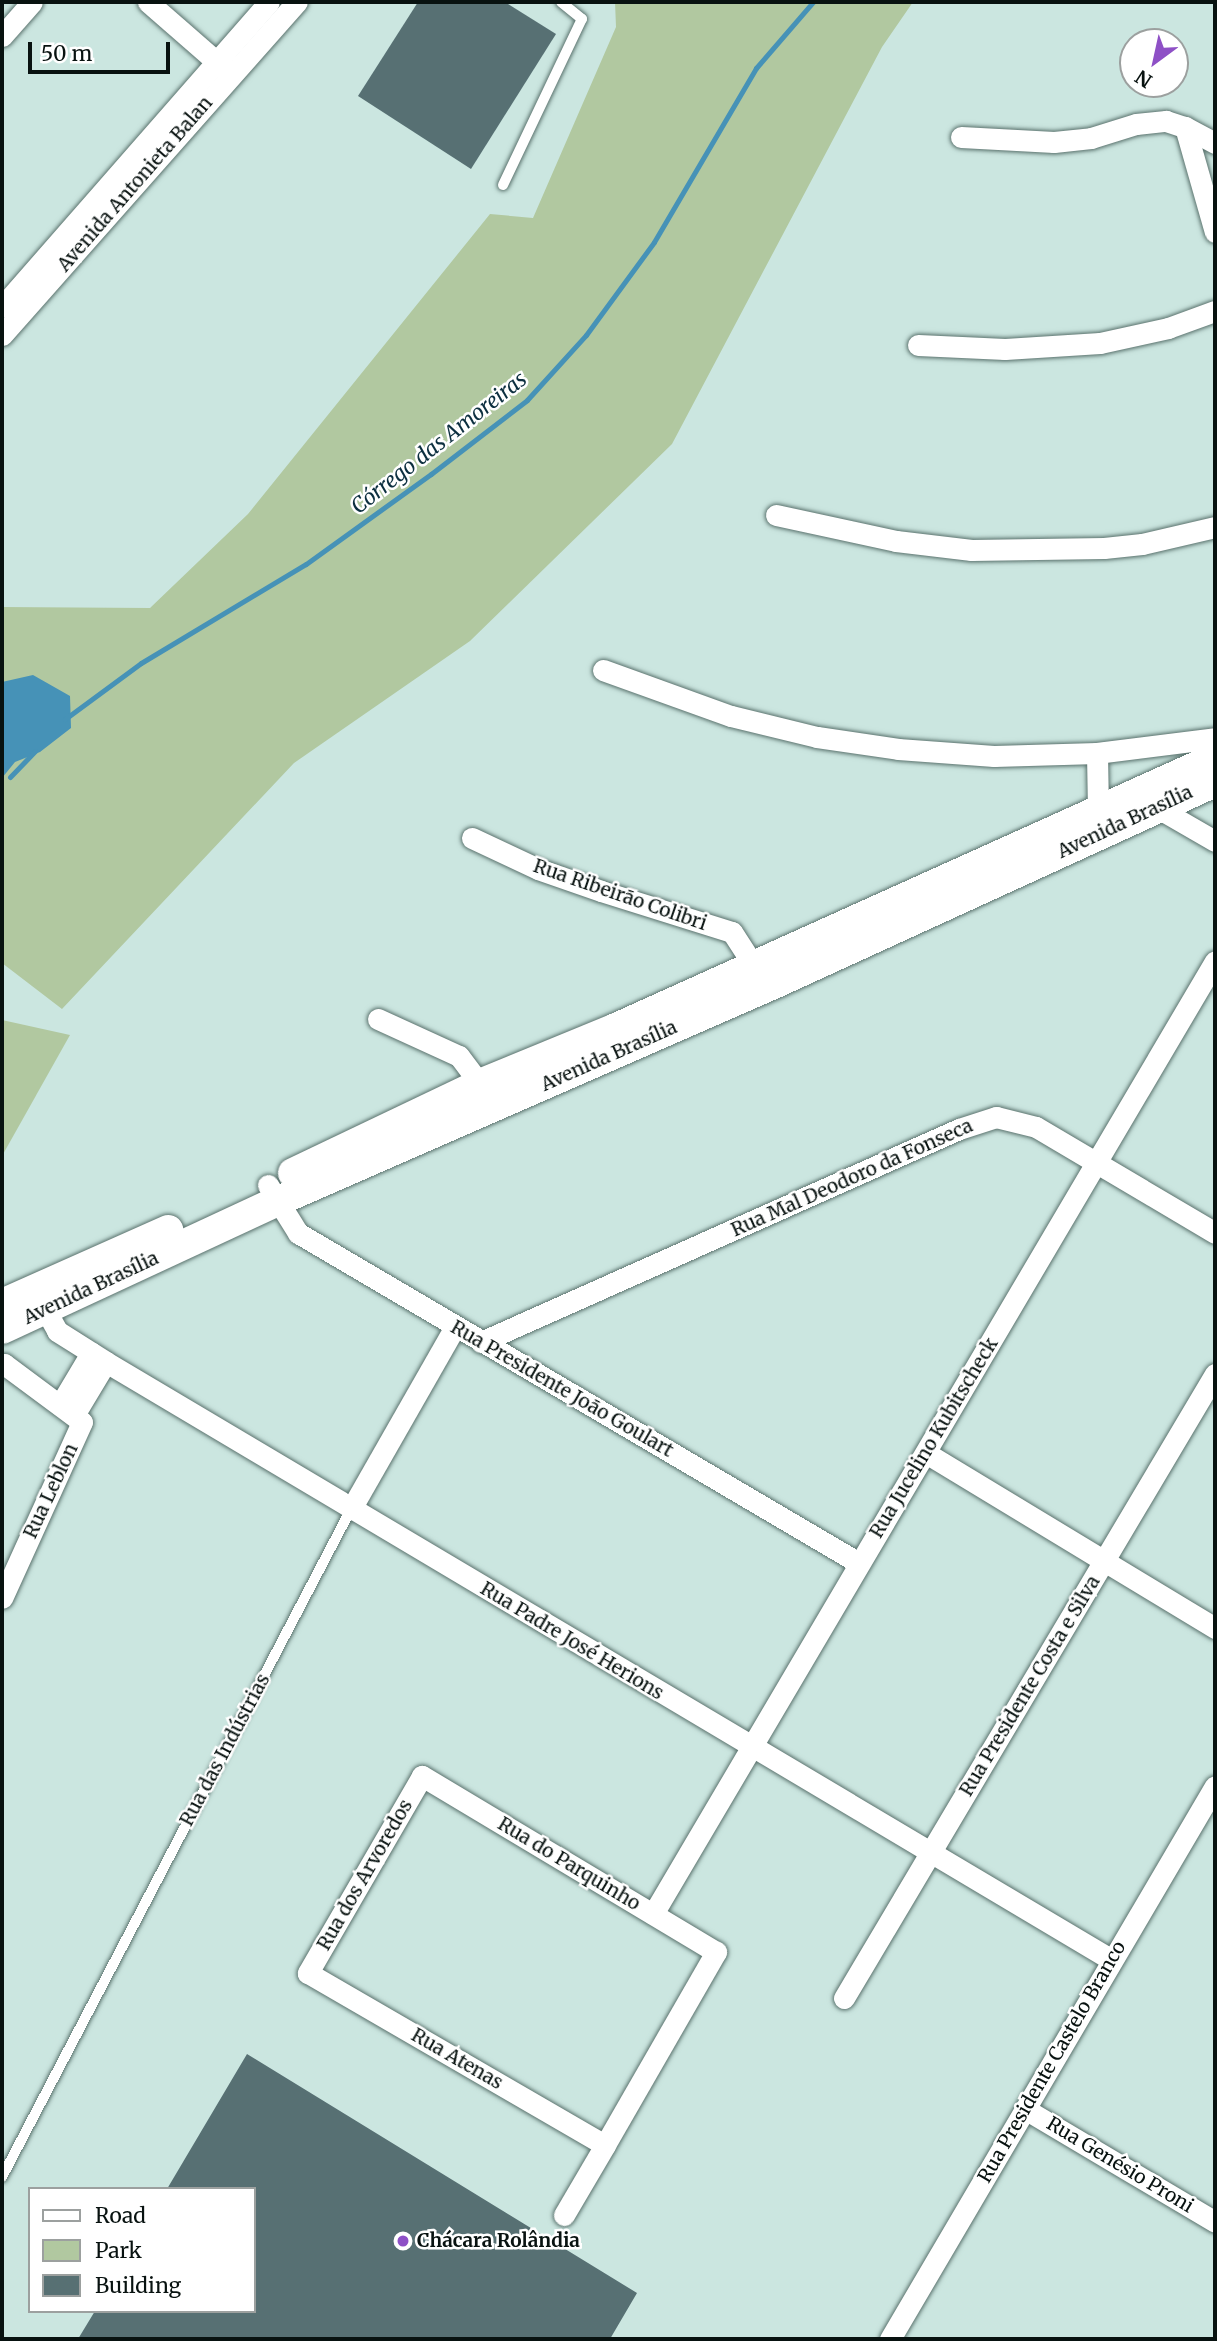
<!DOCTYPE html>
<html>
<head>
<meta charset="utf-8">
<style>
	body { margin:0 }
	#map { position:relative; width:1217px; height:2341px; overflow:hidden; background:#cbe6e0; font-family:Merriweather,serif }
	div>[style] { position:absolute }
	[style*='--x'] { left:calc(var(--x)*1px); top:calc(var(--y)*1px); width:calc(var(--w)*1px); rotate:calc(var(--a)*1deg) }
	.green>* { inset:0; background:#b1c8a0 }
	.water>* { inset:0; background:#4692b7 }
	.stream>* { height:5px; margin:-2.5px; padding:0 2.5px; transform-origin:2.5px; border-radius:2.5px; background:#4692b7 }
	.building>* { inset:0; background:#577073 }
	.roads { filter:drop-shadow(0 0 2px #5a726d) drop-shadow(0 0 2px #5a726d) }
	.lane>* { height:10px; margin:-5px; padding:0 5px; transform-origin:5px; border-radius:5px; background:#fff }
	.street>* { height:21px; margin:-10.5px; padding:0 10.5px; transform-origin:10.5px; border-radius:10.5px; background:#fff }
	.secondary>* { height:30px; margin:-15px; padding:0 15px; transform-origin:15px; border-radius:15px; background:#fff }
	.dots>* { width:19px; height:19px; translate:-50% -50%; box-sizing:border-box; border:4px solid #fff; border-radius:50% }
	span { translate:-50% -50%; white-space:nowrap; text-align:center; line-height:1.15; -webkit-text-stroke:5px #fff; paint-order:stroke }
	.street-label { font-size:19px; color:#081210 }
	.poi-label { font-size:19px; color:#081210; font-weight:700 }
	.left { translate:0 -50%; text-align:left }
	.water-label { font-size:21px; color:#0c2f3f; font-style:italic }
	.frame { position:absolute; inset:0; border:4px solid #081210; pointer-events:none }
	.legend { position:absolute; left:28px; top:2187px; width:228px; height:126px; box-sizing:border-box; background:#fff; border:2px solid #9ca09f; margin:0; padding:9px 12px; list-style:none; font-size:21px; color:#081210 }
	.legend li { display:flex; align-items:center; gap:14px; height:35px }
	.legend b { width:35px; border:2px solid #9ca09f }
	.north { position:absolute; left:1119px; top:28px; width:70px; height:70px; box-sizing:border-box; background:#fff; border:2px solid #9ca09f; border-radius:50%; rotate:213deg; font-size:19px; font-weight:700; line-height:28px; text-align:center; color:#081210 }
	.north::after { content:''; display:block; margin:auto; width:24px; height:32px; background:#8e50c6; clip-path:polygon(50% 0,100% 100%,50% 72%,0 100%) }
	.scale { position:absolute; left:28px; top:42px; width:142px; height:32px; box-sizing:border-box; border:4px solid #081210; border-top:0; padding-left:9px; font-size:21px; line-height:24px; white-space:nowrap; color:#081210; -webkit-text-stroke:5px #fff; paint-order:stroke }
</style>
</head>
<body>
<div id="map">
	<div class="green">
		<div style="clip-path:polygon(615px 2px,913px 2px,882px 47px,672px 444px,470px 641px,294px 763px,62px 1009px,2px 963px,2px 607px,150px 608px,248px 514px,490px 214px,533px 218px,616px 27px)"></div>
		<div style="clip-path:polygon(2px 1020px,70px 1035px,2px 1156px)"></div>
	</div>
	<div class="water">
		<div style="clip-path:polygon(33px 675px,70px 696px,71px 728px,40px 752px,15px 762px,2px 778px,2px 682px)"></div>
	</div>
	<div class="stream">
		<div style="--x:65;--y:719;--w:94;--a:-36.4"></div>
		<div style="--x:141;--y:663;--w:192;--a:-31"></div>
		<div style="--x:306;--y:564;--w:154;--a:-35.8"></div>
		<div style="--x:431;--y:474;--w:121;--a:-37.6"></div>
		<div style="--x:527;--y:400;--w:88;--a:-47.8"></div>
		<div style="--x:586;--y:335;--w:115;--a:-53.8"></div>
		<div style="--x:654;--y:242;--w:202;--a:-59.6"></div>
		<div style="--x:756;--y:68;--w:87;--a:-49.2"></div>
		<div style="--x:10;--y:777;--w:36;--a:-46"></div>
	</div>
	<div class="building">
		<div style="clip-path:polygon(418px 2px,505px 2px,556px 34px,471px 169px,358px 96px)"></div>
		<div style="clip-path:polygon(247px 2054px,637px 2293px,610px 2339px,78px 2339px,95px 2311px,254px 2311px,254px 2189px,167px 2189px)"></div>
	</div>
	<div class="roads">
		<div class="lane">
			<div style="--x:503;--y:185;--w:184;--a:-64.6"></div>
			<div style="--x:582;--y:19;--w:27;--a:-141"></div>
			<div style="--x:2;--y:2177;--w:754;--a:-62.41"></div>
		</div>
		<div class="street">
			<div style="--x:148;--y:2;--w:105;--a:41.1"></div>
			<div style="--x:2;--y:36;--w:45;--a:-48.6"></div>
			<div style="--x:1185;--y:127;--w:109;--a:74.1"></div>
			<div style="--x:961;--y:137;--w:93;--a:3.1"></div>
			<div style="--x:1054;--y:142;--w:37;--a:-6"></div>
			<div style="--x:1091;--y:138;--w:47;--a:-17.3"></div>
			<div style="--x:1136;--y:124;--w:30;--a:-6"></div>
			<div style="--x:1166;--y:121;--w:20;--a:18"></div>
			<div style="--x:1185;--y:127;--w:34;--a:28"></div>
			<div style="--x:2;--y:307;--w:405;--a:-48.8"></div>
			<div style="--x:2;--y:335;--w:445;--a:-48.5"></div>
			<div style="--x:918;--y:345;--w:87;--a:2.6"></div>
			<div style="--x:1005;--y:349;--w:95;--a:-3.6"></div>
			<div style="--x:1100;--y:343;--w:70;--a:-12.4"></div>
			<div style="--x:1168;--y:328;--w:50;--a:-19.9"></div>
			<div style="--x:776;--y:515;--w:123;--a:12.2"></div>
			<div style="--x:896;--y:541;--w:76;--a:6.8"></div>
			<div style="--x:971;--y:550;--w:133;--a:-0.9"></div>
			<div style="--x:1104;--y:548;--w:38;--a:-6"></div>
			<div style="--x:1142;--y:544;--w:75;--a:-13.1"></div>
			<div style="--x:603;--y:670;--w:136;--a:19.8"></div>
			<div style="--x:731;--y:716;--w:89;--a:13.7"></div>
			<div style="--x:817;--y:737;--w:82;--a:8.4"></div>
			<div style="--x:898;--y:749;--w:96;--a:4.2"></div>
			<div style="--x:994;--y:756;--w:103;--a:-1.7"></div>
			<div style="--x:1097;--y:753;--w:119;--a:-7.2"></div>
			<div style="--x:1097;--y:753;--w:58;--a:89"></div>
			<div style="--x:1156;--y:807;--w:68;--a:30"></div>
			<div style="--x:472;--y:838;--w:73;--a:25.2"></div>
			<div style="--x:538;--y:869;--w:67;--a:19.2"></div>
			<div style="--x:601;--y:891;--w:137;--a:17.4"></div>
			<div style="--x:732;--y:932;--w:40;--a:57.1"></div>
			<div style="--x:378;--y:1019;--w:89;--a:24.6"></div>
			<div style="--x:459;--y:1056;--w:35;--a:53"></div>
			<div style="--x:268;--y:1185;--w:57;--a:58"></div>
			<div style="--x:298;--y:1233;--w:651;--a:30.47"></div>
			<div style="--x:39;--y:1298;--w:38;--a:61"></div>
			<div style="--x:57;--y:1331;--w:58;--a:32.3"></div>
			<div style="--x:106;--y:1362;--w:1170;--a:30.73"></div>
			<div style="--x:481;--y:1342;--w:523;--a:-24.02"></div>
			<div style="--x:959;--y:1129;--w:39;--a:-18"></div>
			<div style="--x:996;--y:1117;--w:41;--a:14"></div>
			<div style="--x:1036;--y:1127;--w:208;--a:30.6"></div>
			<div style="--x:2;--y:1366;--w:3;--a:-45"></div>
			<div style="--x:4;--y:1364;--w:97;--a:36.6"></div>
			<div style="--x:82;--y:1422;--w:193;--a:114.4"></div>
			<div style="--x:60;--y:1405;--w:61;--a:-59.2"></div>
			<div style="--x:74;--y:1415;--w:62;--a:-58.9"></div>
			<div style="--x:926;--y:1453;--w:338;--a:31.2"></div>
			<div style="--x:351;--y:1509;--w:210;--a:-60.3"></div>
			<div style="--x:653;--y:1914;--w:1106;--a:-59.47"></div>
			<div style="--x:844;--y:1998;--w:726;--a:-59.27"></div>
			<div style="--x:1025;--y:2109;--w:221;--a:30.7"></div>
			<div style="--x:564;--y:2215;--w:81;--a:-59.6"></div>
			<div style="--x:605;--y:2145;--w:223;--a:-60.1"></div>
			<div style="--x:716;--y:1952;--w:343;--a:-149.1"></div>
			<div style="--x:422;--y:1776;--w:228;--a:120.1"></div>
			<div style="--x:308;--y:1973;--w:343;--a:30.1"></div>
			<div style="--x:890;--y:2339;--w:641;--a:-59.56"></div>
		</div>
		<div class="secondary">
			<div style="--x:293;--y:1173;--w:207;--a:-25.5"></div>
			<div style="--x:480;--y:1084;--w:147;--a:-22.4"></div>
			<div style="--x:616;--y:1028;--w:657;--a:-24.26"></div>
			<div style="--x:2;--y:1304;--w:182;--a:-24"></div>
			<div style="--x:2;--y:1329;--w:304;--a:-24.9"></div>
			<div style="--x:278;--y:1201;--w:544;--a:-23.64"></div>
			<div style="--x:776;--y:983;--w:483;--a:-24.6"></div>
		</div>
	</div>
	<div class="dots">
		<div style="left:403px;top:2241px;background:#8e50c6"></div>
	</div>
	<div class="street-label">
		<span style="left:135px;top:184px;rotate:-49deg">Avenida Antonieta Balan</span>
		<span style="left:1125px;top:822px;rotate:-25deg">Avenida Brasília</span>
		<span style="left:620px;top:895px;rotate:19deg">Rua Ribeirão Colibri</span>
		<span style="left:609px;top:1056px;rotate:-24deg">Avenida Brasília</span>
		<span style="left:852px;top:1178px;rotate:-24deg">Rua Mal Deodoro da Fonseca</span>
		<span style="left:91px;top:1288px;rotate:-25deg">Avenida Brasília</span>
		<span style="left:562px;top:1389px;rotate:30deg">Rua Presidente João Goulart</span>
		<span style="left:934px;top:1438px;rotate:-59deg">Rua Jucelino Kubitscheck</span>
		<span style="left:51px;top:1491px;rotate:-65deg">Rua Leblon</span>
		<span style="left:572px;top:1641px;rotate:31deg">Rua Padre José Herions</span>
		<span style="left:1030px;top:1686px;rotate:-59deg">Rua Presidente Costa e Silva</span>
		<span style="left:225px;top:1750px;rotate:-62deg">Rua das Indústrias</span>
		<span style="left:569px;top:1864px;rotate:31deg">Rua do Parquinho</span>
		<span style="left:365px;top:1875px;rotate:-60deg">Rua dos Arvoredos</span>
		<span style="left:457px;top:2059px;rotate:30deg">Rua Atenas</span>
		<span style="left:1052px;top:2062px;rotate:-60deg">Rua Presidente Castelo Branco</span>
		<span style="left:1120px;top:2165px;rotate:31deg">Rua Genésio Proni</span>
	</div>
	<div class="poi-label">
		<span class="left" style="left:417px;top:2241px">Chácara Rolândia</span>
	</div>
	<div class="water-label">
		<span style="left:439px;top:443px;rotate:-38deg">Córrego das Amoreiras</span>
	</div>
	<div class="frame"></div>
	<ul class="legend">
	<li><b style="height:9px;background:#fff"></b>Road</li>
	<li><b style="height:19px;background:#b1c8a0"></b>Park</li>
	<li><b style="height:19px;background:#577073"></b>Building</li>
	</ul>
	<div class="north">N</div>
	<div class="scale">50 m</div>
</div>
</body>
</html>
